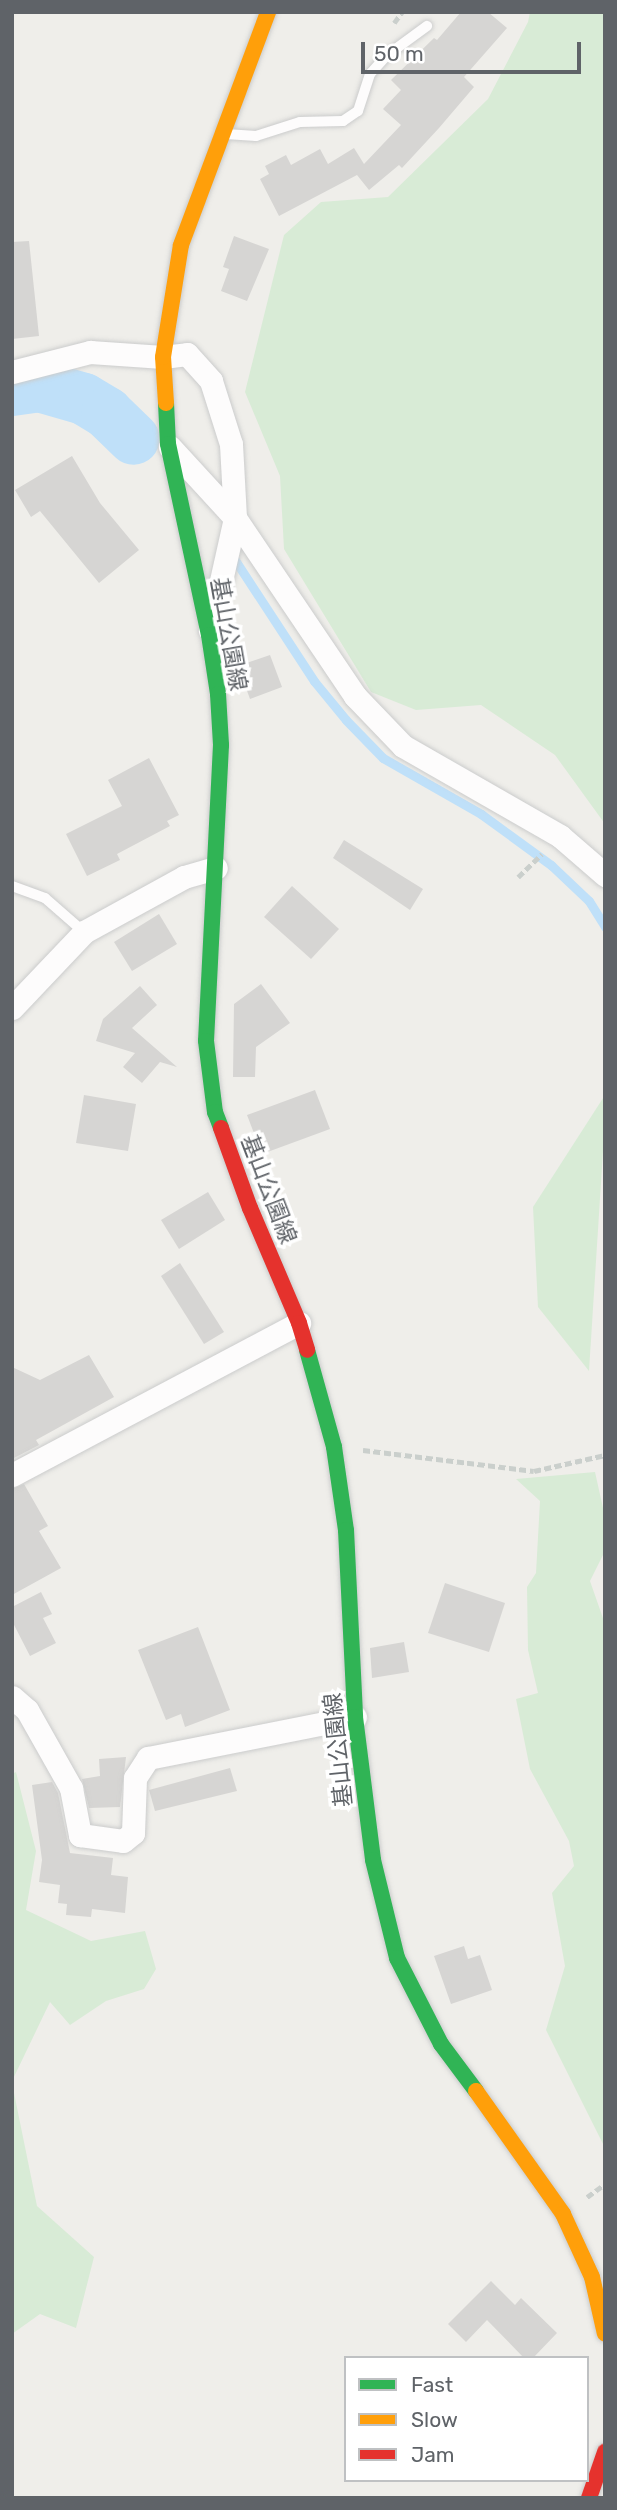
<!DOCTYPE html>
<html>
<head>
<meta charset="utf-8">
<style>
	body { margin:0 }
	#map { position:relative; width:617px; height:2510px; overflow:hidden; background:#efeeea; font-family:Rubik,"Noto Sans JP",sans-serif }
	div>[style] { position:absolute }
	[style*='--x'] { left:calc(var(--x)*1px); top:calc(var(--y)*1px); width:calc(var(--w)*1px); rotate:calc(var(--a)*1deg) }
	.green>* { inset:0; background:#d8ebd6 }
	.stream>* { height:9px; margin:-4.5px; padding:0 4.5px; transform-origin:4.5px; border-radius:4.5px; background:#bfe0f9 }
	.river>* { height:52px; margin:-26px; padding:0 26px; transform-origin:26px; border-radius:26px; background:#bfe0f9 }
	.building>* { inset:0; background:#d6d5d3 }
	.path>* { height:4.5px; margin-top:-2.25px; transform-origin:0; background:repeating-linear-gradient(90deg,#cacfcc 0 7px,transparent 0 10.5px) }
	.roads { filter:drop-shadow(0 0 2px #cbcccc) drop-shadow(0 0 2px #cbcccc) }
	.lane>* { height:10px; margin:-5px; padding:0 5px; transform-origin:5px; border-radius:5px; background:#fdfcfc }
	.street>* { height:23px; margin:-11.5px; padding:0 11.5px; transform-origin:11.5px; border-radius:11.5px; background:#fdfcfc }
	.fast>* { height:16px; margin:-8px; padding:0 8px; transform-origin:8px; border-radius:8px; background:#30b455 }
	.slow>* { height:16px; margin:-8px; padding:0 8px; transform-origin:8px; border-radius:8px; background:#ff9f0a }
	.jam>* { height:16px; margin:-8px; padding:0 8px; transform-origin:8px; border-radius:8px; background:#e5322d }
	span { translate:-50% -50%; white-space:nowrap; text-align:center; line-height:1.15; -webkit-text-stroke:7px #fff; paint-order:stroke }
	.street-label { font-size:23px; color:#5f6368 }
	.frame { position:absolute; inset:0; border:14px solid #5f6368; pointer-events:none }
	.legend { position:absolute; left:344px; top:2356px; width:245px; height:126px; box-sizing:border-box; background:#fff; border:2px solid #bfc1c3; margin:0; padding:9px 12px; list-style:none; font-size:21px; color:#5f6368 }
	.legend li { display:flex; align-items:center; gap:14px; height:35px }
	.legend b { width:35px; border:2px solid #bfc1c3 }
	.scale { position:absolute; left:361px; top:42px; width:220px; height:32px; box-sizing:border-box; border:4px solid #5f6368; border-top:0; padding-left:9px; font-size:21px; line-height:24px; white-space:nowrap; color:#5f6368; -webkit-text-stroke:5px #fff; paint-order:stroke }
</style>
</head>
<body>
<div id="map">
	<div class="green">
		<div style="clip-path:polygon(530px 12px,605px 12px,605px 824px,555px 755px,481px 705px,416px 710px,371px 692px,284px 549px,280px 476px,245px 392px,284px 235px,321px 202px,388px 197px,488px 99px,528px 22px)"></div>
		<div style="clip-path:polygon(605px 1095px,605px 1120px,589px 1371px,538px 1307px,533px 1207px)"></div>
		<div style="clip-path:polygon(595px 1472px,605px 1517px,605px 1551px,590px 1581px,605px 1624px,605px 2148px,546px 2030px,565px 1966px,552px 1893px,574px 1866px,569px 1841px,530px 1769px,516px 1699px,538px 1693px,528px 1650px,527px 1587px,536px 1573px,540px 1501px,516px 1479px)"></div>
		<div style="clip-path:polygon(16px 1772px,36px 1851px,26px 1910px,91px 1941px,145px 1931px,156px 1969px,144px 1989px,106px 2001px,70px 2025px,50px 2002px,12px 2081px,12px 1774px)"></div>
		<div style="clip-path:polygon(12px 2083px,37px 2206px,94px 2257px,76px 2328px,40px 2314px,12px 2334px)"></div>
	</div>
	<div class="stream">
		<div style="--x:231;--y:554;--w:152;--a:56.8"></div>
		<div style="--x:314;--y:681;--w:50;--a:50.6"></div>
		<div style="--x:346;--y:720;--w:53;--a:45.8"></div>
		<div style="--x:383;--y:758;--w:113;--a:29.7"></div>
		<div style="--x:481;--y:814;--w:87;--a:36.1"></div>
		<div style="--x:551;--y:865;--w:52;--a:43.5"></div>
		<div style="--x:589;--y:901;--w:31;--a:58"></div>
	</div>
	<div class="river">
		<div style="--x:12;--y:390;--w:27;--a:-8"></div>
		<div style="--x:39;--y:386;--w:47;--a:16.1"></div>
		<div style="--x:84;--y:399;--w:27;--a:31"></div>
		<div style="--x:107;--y:413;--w:37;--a:44"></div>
	</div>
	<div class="building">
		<div style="clip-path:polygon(461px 12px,488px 12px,507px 28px,464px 77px,474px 87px,439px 128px,402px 168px,399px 165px,369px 190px,357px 175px,279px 216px,260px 179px,269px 174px,265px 166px,286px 155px,291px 165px,320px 149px,328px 164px,354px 148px,364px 164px,401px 125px,383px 109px,401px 90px,391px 80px,434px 38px,437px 40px)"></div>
		<div style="clip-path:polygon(234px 236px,269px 249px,247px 301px,221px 291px,229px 269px,223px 267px)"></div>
		<div style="clip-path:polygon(29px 241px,39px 336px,12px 339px,12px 242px)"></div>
		<div style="clip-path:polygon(72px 456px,100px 503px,139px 550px,99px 583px,40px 511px,31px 517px,15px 490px)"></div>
		<div style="clip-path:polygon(270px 655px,282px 687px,250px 699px,238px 666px)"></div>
		<div style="clip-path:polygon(149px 758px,179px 815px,167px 821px,170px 826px,117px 854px,120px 860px,87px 876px,66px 834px,122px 806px,108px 780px)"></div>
		<div style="clip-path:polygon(344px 840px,423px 889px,410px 910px,333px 858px)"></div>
		<div style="clip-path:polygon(292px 886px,339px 929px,311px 959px,264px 917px)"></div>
		<div style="clip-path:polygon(159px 914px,177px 944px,132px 971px,114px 942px)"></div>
		<div style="clip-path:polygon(261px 984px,290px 1023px,256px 1047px,255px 1077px,233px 1077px,234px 1004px)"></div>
		<div style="clip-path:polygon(140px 986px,157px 1005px,132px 1028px,177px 1067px,160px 1062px,142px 1083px,123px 1067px,135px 1053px,96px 1041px,103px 1019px)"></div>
		<div style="clip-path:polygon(315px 1090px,330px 1129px,262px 1154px,247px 1115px)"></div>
		<div style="clip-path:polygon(84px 1095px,136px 1104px,128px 1151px,76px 1143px)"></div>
		<div style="clip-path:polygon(208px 1192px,225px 1220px,179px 1249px,161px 1220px)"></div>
		<div style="clip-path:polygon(180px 1263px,224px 1332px,204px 1344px,161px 1276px)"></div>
		<div style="clip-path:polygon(89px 1355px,114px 1397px,36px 1440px,39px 1445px,12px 1459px,12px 1367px,40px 1380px)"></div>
		<div style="clip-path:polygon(24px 1484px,48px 1526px,39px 1531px,61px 1568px,12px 1595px,12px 1489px)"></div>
		<div style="clip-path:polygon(445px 1583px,505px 1603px,489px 1652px,428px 1633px)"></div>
		<div style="clip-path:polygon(41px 1592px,52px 1614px,43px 1618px,56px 1643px,30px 1656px,12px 1621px,12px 1607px)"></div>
		<div style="clip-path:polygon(198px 1627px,230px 1710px,185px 1727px,181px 1714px,166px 1720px,138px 1650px)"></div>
		<div style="clip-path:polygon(404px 1642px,409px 1672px,372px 1678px,370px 1648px)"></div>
		<div style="clip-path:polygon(126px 1757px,120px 1807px,89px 1808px,82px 1779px,100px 1776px,99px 1759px)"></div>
		<div style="clip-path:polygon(230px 1768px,237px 1791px,155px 1811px,149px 1790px)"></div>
		<div style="clip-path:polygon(52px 1782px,58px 1793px,70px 1853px,113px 1858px,111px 1875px,128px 1877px,125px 1913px,92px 1909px,91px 1917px,66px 1915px,67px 1904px,58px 1903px,60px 1885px,39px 1882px,42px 1860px,32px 1785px)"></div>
		<div style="clip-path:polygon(464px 1946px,468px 1959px,480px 1955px,492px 1990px,451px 2004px,434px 1956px)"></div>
		<div style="clip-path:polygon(491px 2281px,515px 2305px,521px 2298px,557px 2333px,533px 2358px,524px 2358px,487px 2320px,466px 2342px,448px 2324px)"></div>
	</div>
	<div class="path">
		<div style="--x:394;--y:23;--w:14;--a:-54"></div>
		<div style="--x:518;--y:877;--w:33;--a:-44"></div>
		<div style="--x:363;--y:1450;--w:172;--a:7"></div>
		<div style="--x:534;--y:1471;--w:73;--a:-12.7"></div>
		<div style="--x:587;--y:2197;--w:22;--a:-36"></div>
	</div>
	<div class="roads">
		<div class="lane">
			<div style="--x:226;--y:134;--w:30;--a:4"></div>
			<div style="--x:256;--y:136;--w:46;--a:-17.7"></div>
			<div style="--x:300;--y:122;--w:43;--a:-1.3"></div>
			<div style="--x:343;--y:121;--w:18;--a:-34"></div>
			<div style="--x:358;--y:111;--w:39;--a:-72"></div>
			<div style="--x:370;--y:74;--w:24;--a:-48"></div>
			<div style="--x:386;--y:56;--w:51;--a:-36.2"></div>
			<div style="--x:12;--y:886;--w:35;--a:20"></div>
			<div style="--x:45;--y:898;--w:52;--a:41.1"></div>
		</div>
		<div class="street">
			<div style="--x:12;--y:372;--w:81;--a:-14.4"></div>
			<div style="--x:90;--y:352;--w:73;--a:3.9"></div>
			<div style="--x:163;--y:357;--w:24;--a:-7"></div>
			<div style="--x:187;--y:354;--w:36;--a:48"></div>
			<div style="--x:211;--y:381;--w:66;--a:72.4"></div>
			<div style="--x:231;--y:444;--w:74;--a:86.9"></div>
			<div style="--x:235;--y:518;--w:115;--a:102.6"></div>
			<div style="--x:170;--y:447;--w:96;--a:47.5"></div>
			<div style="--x:235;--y:518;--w:215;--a:56"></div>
			<div style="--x:355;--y:696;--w:69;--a:46.2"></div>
			<div style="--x:403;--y:746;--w:181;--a:29.8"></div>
			<div style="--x:560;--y:836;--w:60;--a:40.9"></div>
			<div style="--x:12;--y:1008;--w:105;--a:-46.5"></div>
			<div style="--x:84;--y:932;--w:114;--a:-28.8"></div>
			<div style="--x:184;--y:877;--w:33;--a:-16"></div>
			<div style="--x:12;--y:1475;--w:325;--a:-27.9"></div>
			<div style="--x:12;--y:1697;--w:20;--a:41"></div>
			<div style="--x:27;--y:1710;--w:90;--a:60.6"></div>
			<div style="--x:71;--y:1788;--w:48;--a:79.2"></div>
			<div style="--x:80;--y:1835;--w:43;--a:7.9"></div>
			<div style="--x:123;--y:1841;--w:13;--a:-39"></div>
			<div style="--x:133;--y:1833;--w:55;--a:-87.9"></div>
			<div style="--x:135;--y:1778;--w:24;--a:-57"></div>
			<div style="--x:148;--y:1758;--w:211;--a:-11.2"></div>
		</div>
		<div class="fast">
			<div style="--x:166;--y:403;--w:41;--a:87.2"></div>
			<div style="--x:168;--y:444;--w:195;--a:77.9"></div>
			<div style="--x:209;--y:635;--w:60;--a:81.3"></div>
			<div style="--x:218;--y:694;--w:51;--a:86.6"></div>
			<div style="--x:221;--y:745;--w:296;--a:92.9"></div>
			<div style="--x:206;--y:1041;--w:72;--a:82.8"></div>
			<div style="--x:215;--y:1112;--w:17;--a:69"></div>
			<div style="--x:307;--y:1350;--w:101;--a:74.4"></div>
			<div style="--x:334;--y:1447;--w:84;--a:81.8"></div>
			<div style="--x:346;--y:1530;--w:187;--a:87.2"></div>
			<div style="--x:355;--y:1717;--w:144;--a:82.8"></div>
			<div style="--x:373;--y:1860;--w:101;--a:76.2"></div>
			<div style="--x:397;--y:1958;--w:97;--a:62.9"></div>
			<div style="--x:441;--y:2044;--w:59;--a:53.3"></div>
		</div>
		<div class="slow">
			<div style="--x:166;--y:403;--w:46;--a:-93.7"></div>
			<div style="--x:163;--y:357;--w:113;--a:-80.9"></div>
			<div style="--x:181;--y:245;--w:249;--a:-69.5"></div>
			<div style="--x:476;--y:2091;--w:151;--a:54.7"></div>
			<div style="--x:563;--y:2214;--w:69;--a:65.3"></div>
			<div style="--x:592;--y:2277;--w:58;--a:77.2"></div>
		</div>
		<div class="jam">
			<div style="--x:221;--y:1128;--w:85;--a:70.1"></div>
			<div style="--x:250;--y:1208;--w:125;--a:66.9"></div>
			<div style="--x:299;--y:1323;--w:28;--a:73"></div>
			<div style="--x:589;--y:2498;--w:49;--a:-70.8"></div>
		</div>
	</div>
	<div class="street-label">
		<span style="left:229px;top:634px;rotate:80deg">基山公園線</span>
		<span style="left:269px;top:1189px;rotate:69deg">基山公園線</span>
		<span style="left:338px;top:1750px;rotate:-96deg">基山公園線</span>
	</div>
	<div class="frame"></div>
	<ul class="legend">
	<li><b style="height:9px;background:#30b455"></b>Fast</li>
	<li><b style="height:9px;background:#ff9f0a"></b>Slow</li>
	<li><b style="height:9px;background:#e5322d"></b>Jam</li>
	</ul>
	<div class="scale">50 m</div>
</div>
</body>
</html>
